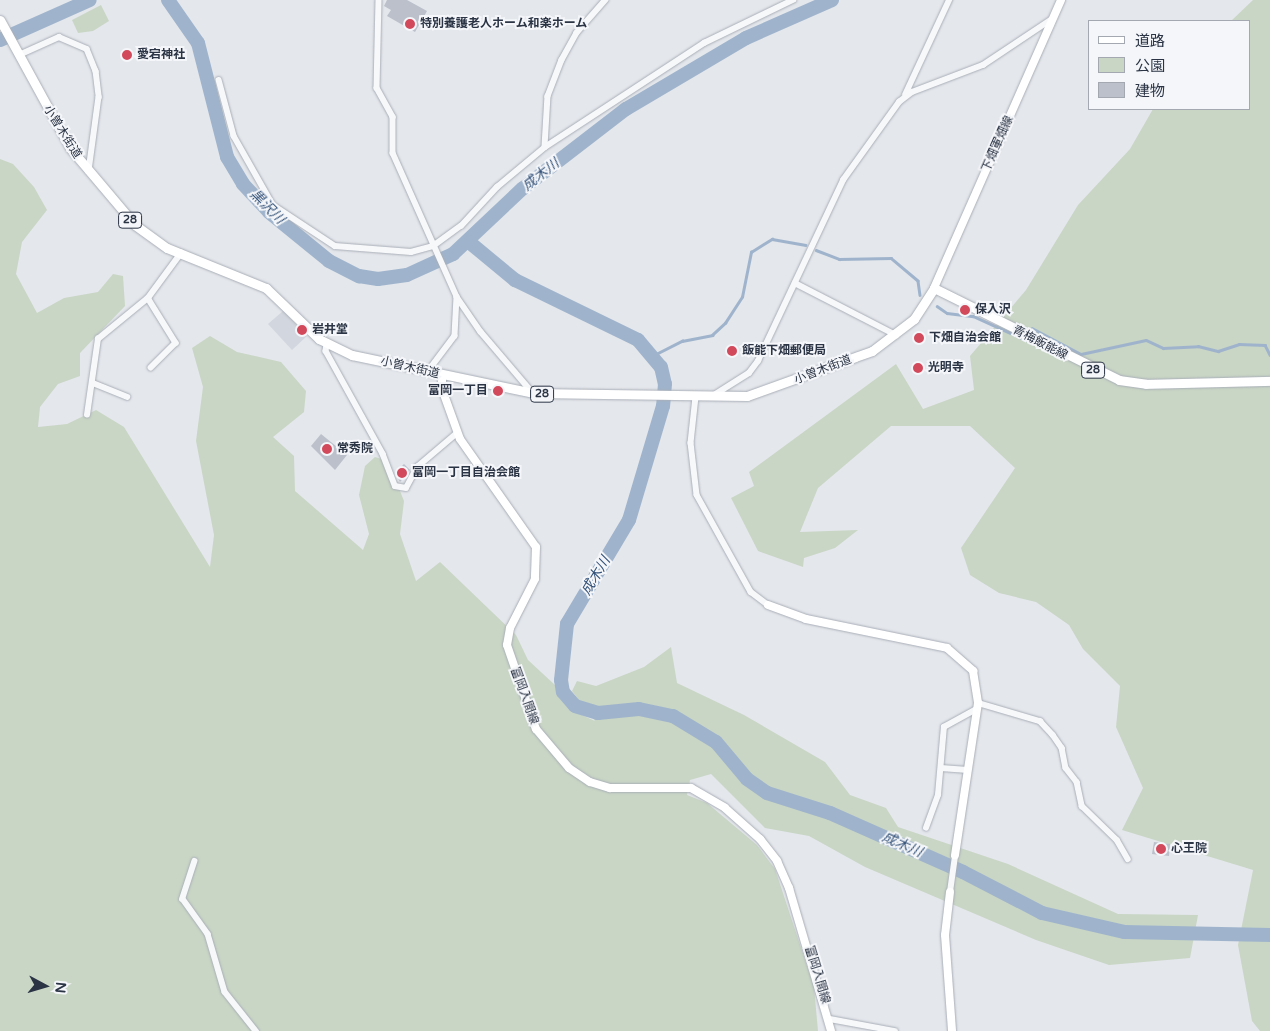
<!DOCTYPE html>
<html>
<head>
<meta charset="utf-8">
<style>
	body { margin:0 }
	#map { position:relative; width:1270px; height:1031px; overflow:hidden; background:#e4e7ec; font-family:"Varela Round","Noto Sans JP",sans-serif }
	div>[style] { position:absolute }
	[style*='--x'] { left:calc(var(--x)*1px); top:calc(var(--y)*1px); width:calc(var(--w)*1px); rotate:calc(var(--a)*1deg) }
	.built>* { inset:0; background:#d2d6de }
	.green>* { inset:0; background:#c9d6c5 }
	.stream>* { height:2.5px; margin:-1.25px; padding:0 1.25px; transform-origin:1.25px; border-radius:1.25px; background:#9fb4cc }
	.river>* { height:14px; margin:-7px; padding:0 7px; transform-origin:7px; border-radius:7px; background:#9fb4cc }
	.building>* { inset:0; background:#bbc0ca }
	.roads { filter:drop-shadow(0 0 1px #a9aeb7) drop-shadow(0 0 1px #a9aeb7) }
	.street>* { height:5.5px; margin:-2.75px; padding:0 2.75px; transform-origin:2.75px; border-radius:2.75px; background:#f7f8fa }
	.secondary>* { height:8px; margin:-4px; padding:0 4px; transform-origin:4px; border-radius:4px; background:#fff }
	.primary>* { height:9px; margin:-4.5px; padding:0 4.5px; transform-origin:4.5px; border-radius:4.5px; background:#fff }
	.dots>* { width:14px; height:14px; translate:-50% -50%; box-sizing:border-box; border:2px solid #f4f6f9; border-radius:50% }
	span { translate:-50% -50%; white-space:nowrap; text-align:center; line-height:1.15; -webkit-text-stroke:4px #f4f6f9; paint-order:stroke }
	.shield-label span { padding:1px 4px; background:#f4f6f9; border:1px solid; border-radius:4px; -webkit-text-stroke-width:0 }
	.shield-label { font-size:11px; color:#2b3445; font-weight:700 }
	.poi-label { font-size:12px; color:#2b3445; font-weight:700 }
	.left { translate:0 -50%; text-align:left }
	.right { translate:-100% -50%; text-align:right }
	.street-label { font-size:12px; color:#2b3445 }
	.water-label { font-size:14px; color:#34527a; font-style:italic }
	.legend { position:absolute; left:1088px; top:20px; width:162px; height:90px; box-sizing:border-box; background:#f4f6f9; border:1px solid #a4a8b1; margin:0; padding:6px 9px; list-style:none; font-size:15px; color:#2b3445 }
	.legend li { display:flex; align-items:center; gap:10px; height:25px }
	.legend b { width:25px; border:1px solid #a4a8b1 }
	.north { position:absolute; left:20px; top:961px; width:50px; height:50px; -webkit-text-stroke:4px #f4f6f9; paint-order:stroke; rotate:96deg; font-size:14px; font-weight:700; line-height:20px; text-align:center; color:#2b3445 }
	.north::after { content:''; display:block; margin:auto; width:18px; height:22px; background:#2b3445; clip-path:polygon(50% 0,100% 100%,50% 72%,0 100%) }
</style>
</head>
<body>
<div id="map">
	<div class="built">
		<div style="clip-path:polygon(283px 311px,307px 336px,292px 350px,268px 324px)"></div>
	</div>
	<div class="green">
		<div style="clip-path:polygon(1253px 0,1270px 0,1270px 1031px,1260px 1031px,1252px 1021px,1238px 945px,1253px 870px,1122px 830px,1143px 788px,1116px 727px,1120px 686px,1083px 649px,1069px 625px,1036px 602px,999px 593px,970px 575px,961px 548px,1015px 468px,970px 426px,891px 426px,818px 488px,800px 532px,858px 530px,835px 548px,804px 558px,803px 567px,758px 551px,731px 498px,754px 486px,749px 472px,896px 364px,923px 409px,974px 390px,970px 356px,1026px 290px,1078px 205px,1130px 149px,1153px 109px,1249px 109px,1249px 21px,1231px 21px)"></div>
		<div style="clip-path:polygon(101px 5px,109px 21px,93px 31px,78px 33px,72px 20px)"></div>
		<div style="clip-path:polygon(0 159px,13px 164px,34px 187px,47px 210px,22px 242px,16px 274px,37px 313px,64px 298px,98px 292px,113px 274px,123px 276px,125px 306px,80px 353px,80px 376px,58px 384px,40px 407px,38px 427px,67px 424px,96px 410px,124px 427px,210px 567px,214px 535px,196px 441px,203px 387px,192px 348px,210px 336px,237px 352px,281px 362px,306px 391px,304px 412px,273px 437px,294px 456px,295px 491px,363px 550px,369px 534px,359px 495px,365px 466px,375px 457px,388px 461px,404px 501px,400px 534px,416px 581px,440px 562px,516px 635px,528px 660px,555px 685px,573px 711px,595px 721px,572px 691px,577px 681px,596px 686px,644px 667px,671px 647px,677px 683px,744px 715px,825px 762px,850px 795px,886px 808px,898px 827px,1008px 864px,1118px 914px,1198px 915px,1190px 958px,1109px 965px,1036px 940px,865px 867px,809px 836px,765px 828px,711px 774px,690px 780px,687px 795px,707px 803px,757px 845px,775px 869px,814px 987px,818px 1031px,0 1031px)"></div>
	</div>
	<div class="stream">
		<div style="--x:816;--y:250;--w:25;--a:21"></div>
		<div style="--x:839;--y:259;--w:52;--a:-1.1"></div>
		<div style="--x:891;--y:258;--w:35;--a:40"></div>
		<div style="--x:918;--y:281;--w:14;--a:82"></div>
		<div style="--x:937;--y:306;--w:12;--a:35"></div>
		<div style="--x:947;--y:313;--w:26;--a:7"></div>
		<div style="--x:973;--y:316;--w:58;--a:24.4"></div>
		<div style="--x:1032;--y:328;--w:55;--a:28"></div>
		<div style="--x:1081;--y:354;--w:66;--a:-12.2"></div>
		<div style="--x:1146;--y:340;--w:19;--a:25"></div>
		<div style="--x:1163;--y:348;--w:35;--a:-3"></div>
		<div style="--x:1198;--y:346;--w:21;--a:14"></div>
		<div style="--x:1218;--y:351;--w:22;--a:-18"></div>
		<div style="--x:1239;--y:344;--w:26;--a:2"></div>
		<div style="--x:1265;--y:345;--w:11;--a:63"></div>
		<div style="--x:652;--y:356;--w:34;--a:-27"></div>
		<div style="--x:682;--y:341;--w:31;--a:-11"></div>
		<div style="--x:712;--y:335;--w:18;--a:-43"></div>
		<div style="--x:725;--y:323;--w:31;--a:-57"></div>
		<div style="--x:742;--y:297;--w:46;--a:-78.7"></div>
		<div style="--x:751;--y:252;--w:25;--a:-32"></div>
		<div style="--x:772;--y:239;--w:34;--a:10"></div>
	</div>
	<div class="river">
		<div style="--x:168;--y:0;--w:52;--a:55.1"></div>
		<div style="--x:198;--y:43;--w:118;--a:75.7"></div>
		<div style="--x:227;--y:157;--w:31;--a:59"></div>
		<div style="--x:243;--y:184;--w:38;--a:47"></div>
		<div style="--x:269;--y:212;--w:77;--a:39.2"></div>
		<div style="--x:329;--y:261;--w:34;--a:27"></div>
		<div style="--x:359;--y:276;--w:19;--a:9"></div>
		<div style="--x:378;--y:279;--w:29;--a:-8"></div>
		<div style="--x:407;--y:275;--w:51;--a:-24.5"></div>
		<div style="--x:453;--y:254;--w:95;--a:-43.3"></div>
		<div style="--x:522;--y:189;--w:131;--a:-37.6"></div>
		<div style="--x:626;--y:109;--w:139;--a:-30.6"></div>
		<div style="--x:746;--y:38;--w:94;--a:-23.8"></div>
		<div style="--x:0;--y:40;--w:98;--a:-24"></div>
		<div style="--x:469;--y:242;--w:60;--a:39.6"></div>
		<div style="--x:515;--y:280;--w:137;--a:26"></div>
		<div style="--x:638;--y:340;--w:35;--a:50"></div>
		<div style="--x:661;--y:367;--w:17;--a:77"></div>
		<div style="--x:665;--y:384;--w:22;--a:95"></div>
		<div style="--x:663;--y:406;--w:119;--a:106.6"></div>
		<div style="--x:629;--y:520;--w:121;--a:120.8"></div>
		<div style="--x:567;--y:624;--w:56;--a:96.1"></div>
		<div style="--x:561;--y:680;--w:12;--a:81"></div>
		<div style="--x:563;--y:692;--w:18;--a:49"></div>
		<div style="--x:575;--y:706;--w:24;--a:17"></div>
		<div style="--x:598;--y:713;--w:41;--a:-5.6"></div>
		<div style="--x:639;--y:709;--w:35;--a:12"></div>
		<div style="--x:673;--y:716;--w:50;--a:31.2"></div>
		<div style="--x:716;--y:742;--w:48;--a:50"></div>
		<div style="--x:747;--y:779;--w:24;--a:35"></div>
		<div style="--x:767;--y:793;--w:66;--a:17.6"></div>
		<div style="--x:830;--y:813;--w:145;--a:23.9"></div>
		<div style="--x:963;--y:872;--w:89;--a:27.4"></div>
		<div style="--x:1042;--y:913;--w:84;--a:13"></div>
		<div style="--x:1124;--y:932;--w:146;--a:1.2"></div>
	</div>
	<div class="building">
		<div style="clip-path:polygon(387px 0,407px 0,427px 11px,415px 32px,387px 16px,391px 10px,384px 6px)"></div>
		<div style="clip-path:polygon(321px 434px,347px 455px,335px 470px,311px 446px)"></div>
		<div style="clip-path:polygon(404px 464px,410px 470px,400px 482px,395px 473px)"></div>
		<div style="clip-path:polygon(1154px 842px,1170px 844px,1169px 856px,1152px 854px)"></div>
	</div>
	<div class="roads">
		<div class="street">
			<div style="--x:379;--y:0;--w:88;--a:91.3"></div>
			<div style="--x:377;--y:88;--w:33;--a:61"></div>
			<div style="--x:393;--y:117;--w:36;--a:90"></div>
			<div style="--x:393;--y:153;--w:158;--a:66"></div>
			<div style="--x:457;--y:297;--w:39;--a:93"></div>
			<div style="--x:455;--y:336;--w:45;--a:126.9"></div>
			<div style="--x:606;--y:0;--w:44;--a:131.3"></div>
			<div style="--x:577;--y:33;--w:31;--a:119"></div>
			<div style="--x:562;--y:60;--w:39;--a:111"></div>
			<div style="--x:548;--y:96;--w:51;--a:93.4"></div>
			<div style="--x:545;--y:147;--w:190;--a:-33.2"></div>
			<div style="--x:704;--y:43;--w:99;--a:-25.8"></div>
			<div style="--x:19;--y:55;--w:44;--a:-24.2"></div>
			<div style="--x:59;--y:37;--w:30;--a:23"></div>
			<div style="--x:87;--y:49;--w:24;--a:68"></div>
			<div style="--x:96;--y:71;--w:26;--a:83"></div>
			<div style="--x:99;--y:97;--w:75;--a:97.7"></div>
			<div style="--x:219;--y:80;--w:58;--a:75"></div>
			<div style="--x:234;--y:136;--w:79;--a:60.5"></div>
			<div style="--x:273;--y:205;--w:74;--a:33.5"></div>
			<div style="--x:335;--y:246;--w:76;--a:4.5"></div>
			<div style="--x:411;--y:252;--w:23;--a:-15"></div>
			<div style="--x:433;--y:246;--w:34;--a:-36"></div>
			<div style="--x:461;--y:226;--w:53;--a:-47.3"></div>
			<div style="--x:497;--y:187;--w:62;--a:-39.8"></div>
			<div style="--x:905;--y:95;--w:105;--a:-65.1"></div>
			<div style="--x:795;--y:283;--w:114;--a:27.2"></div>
			<div style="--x:457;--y:297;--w:42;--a:55.6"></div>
			<div style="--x:481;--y:332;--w:80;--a:49.6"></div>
			<div style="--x:148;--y:298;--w:53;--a:58.1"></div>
			<div style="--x:176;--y:343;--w:35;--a:135"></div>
			<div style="--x:327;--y:344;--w:7;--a:98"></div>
			<div style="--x:326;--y:351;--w:118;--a:61"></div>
			<div style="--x:383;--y:454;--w:34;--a:69"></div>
			<div style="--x:395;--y:486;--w:11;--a:10"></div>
			<div style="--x:406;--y:488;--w:24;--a:-62"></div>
			<div style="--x:417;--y:467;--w:52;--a:-40.4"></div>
			<div style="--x:93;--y:383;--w:37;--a:22"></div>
			<div style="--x:714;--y:395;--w:41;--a:-32.2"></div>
			<div style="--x:749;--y:373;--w:15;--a:-53"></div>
			<div style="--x:758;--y:361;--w:200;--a:-64.8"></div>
			<div style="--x:843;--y:180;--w:96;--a:-54.3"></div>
			<div style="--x:899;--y:102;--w:16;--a:-38"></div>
			<div style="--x:912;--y:92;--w:76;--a:-20.8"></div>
			<div style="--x:983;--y:65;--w:83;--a:-33.7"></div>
			<div style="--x:696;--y:397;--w:46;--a:96.2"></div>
			<div style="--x:691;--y:443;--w:52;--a:83.4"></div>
			<div style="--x:697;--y:495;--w:111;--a:60.9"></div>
			<div style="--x:751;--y:592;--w:21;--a:37"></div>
			<div style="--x:87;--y:415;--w:77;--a:-81.8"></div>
			<div style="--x:98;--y:339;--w:65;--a:-39.4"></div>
			<div style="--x:148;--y:298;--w:56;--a:-53.7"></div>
			<div style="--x:978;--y:703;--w:65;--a:16.2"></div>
			<div style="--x:1040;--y:721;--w:19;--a:47"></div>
			<div style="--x:1053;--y:735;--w:16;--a:55"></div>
			<div style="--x:1062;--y:748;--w:20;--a:79"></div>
			<div style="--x:1066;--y:768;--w:18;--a:52"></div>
			<div style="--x:1077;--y:782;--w:25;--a:78"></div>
			<div style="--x:1082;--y:806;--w:49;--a:44.2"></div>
			<div style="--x:1117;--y:840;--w:22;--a:60"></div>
			<div style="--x:941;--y:768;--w:27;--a:4"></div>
			<div style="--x:926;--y:828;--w:35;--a:-70"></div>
			<div style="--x:938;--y:795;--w:68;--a:-85"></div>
			<div style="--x:944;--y:727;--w:38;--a:-29"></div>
			<div style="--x:195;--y:861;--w:40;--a:108"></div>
			<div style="--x:183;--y:899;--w:43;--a:54.5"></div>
			<div style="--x:208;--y:934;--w:60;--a:73.7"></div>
			<div style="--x:225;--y:992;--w:50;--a:51.5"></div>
			<div style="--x:950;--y:892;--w:37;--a:-82"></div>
			<div style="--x:830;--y:1019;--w:66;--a:10.5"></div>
		</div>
		<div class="secondary">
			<div style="--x:934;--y:288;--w:315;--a:-66.2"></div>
			<div style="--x:442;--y:375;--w:14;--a:90"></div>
			<div style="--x:442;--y:389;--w:53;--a:70.2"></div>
			<div style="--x:460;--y:439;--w:132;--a:54.9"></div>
			<div style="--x:536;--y:547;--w:32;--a:92"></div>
			<div style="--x:535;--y:579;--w:55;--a:117"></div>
			<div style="--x:510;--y:628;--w:17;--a:100"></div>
			<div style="--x:507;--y:645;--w:89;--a:71"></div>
			<div style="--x:536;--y:729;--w:51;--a:49.8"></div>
			<div style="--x:569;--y:768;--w:25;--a:34"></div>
			<div style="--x:590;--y:782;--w:21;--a:17"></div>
			<div style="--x:610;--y:788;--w:81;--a:0"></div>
			<div style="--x:691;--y:788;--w:39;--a:30"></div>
			<div style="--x:725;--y:808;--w:47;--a:41.5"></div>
			<div style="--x:760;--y:839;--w:28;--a:52"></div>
			<div style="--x:777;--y:861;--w:30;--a:66"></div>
			<div style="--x:789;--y:888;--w:149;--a:73.6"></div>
			<div style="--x:768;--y:605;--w:40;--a:20.2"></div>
			<div style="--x:806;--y:619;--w:144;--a:11.6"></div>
			<div style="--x:947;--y:648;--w:35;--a:41"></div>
			<div style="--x:973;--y:671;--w:32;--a:81"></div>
			<div style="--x:978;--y:703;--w:154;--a:98.6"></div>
			<div style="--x:950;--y:892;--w:43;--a:96.6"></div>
			<div style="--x:945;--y:935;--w:96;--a:85.8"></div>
		</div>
		<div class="primary">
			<div style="--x:0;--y:20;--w:146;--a:61.3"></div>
			<div style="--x:70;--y:148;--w:101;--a:49.8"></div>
			<div style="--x:135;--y:225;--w:39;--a:36"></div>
			<div style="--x:167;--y:248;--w:107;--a:22"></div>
			<div style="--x:266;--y:288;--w:74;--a:43.9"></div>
			<div style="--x:319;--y:339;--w:37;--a:26"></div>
			<div style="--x:352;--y:355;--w:186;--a:11.8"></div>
			<div style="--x:534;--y:393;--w:213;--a:0.8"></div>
			<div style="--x:747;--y:396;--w:133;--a:-19.8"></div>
			<div style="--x:872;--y:351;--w:53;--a:-37.3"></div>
			<div style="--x:914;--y:319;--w:37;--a:-57"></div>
			<div style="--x:934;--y:288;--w:207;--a:26.4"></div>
			<div style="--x:1119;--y:380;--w:27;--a:8"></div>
			<div style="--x:1146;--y:384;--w:124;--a:-1.4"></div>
		</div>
	</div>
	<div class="dots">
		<div style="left:410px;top:24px;background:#d1495b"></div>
		<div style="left:127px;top:55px;background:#d1495b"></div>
		<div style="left:965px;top:310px;background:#d1495b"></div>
		<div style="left:302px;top:330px;background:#d1495b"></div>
		<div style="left:919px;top:338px;background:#d1495b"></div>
		<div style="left:732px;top:351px;background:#d1495b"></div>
		<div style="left:918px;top:368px;background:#d1495b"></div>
		<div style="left:498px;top:391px;background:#d1495b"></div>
		<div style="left:327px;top:449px;background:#d1495b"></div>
		<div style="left:402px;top:473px;background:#d1495b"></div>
		<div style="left:1161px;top:849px;background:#d1495b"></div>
	</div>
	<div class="shield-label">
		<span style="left:130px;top:220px">28</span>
		<span style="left:1093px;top:370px">28</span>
		<span style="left:542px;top:394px">28</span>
	</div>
	<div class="poi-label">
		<span class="left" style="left:420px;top:24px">特別養護老人ホーム和楽ホーム</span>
		<span class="left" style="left:137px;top:55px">愛宕神社</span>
		<span class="left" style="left:975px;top:310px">保入沢</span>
		<span class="left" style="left:312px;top:330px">岩井堂</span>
		<span class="left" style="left:929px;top:338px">下畑自治会館</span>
		<span class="left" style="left:742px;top:351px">飯能下畑郵便局</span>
		<span class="left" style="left:928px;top:368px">光明寺</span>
		<span class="right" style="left:488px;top:391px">富岡一丁目</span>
		<span class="left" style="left:337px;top:449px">常秀院</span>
		<span class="left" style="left:412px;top:473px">富岡一丁目自治会館</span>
		<span class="left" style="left:1171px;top:849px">心王院</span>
	</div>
	<div class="street-label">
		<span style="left:62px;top:132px;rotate:58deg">小曽木街道</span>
		<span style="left:998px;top:144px;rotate:-66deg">下畑軍畑線</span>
		<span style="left:1040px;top:343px;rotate:27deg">青梅飯能線</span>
		<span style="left:410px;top:368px;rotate:13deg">小曽木街道</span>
		<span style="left:823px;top:370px;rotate:-21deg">小曽木街道</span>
		<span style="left:524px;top:696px;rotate:70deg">富岡入間線</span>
		<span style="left:817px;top:975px;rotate:73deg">富岡入間線</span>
	</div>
	<div class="water-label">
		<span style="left:541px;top:175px;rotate:-38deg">成木川</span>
		<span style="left:267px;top:207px;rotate:45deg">黒沢川</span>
		<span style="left:596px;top:576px;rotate:-59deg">成木川</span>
		<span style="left:902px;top:845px;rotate:24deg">成木川</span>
	</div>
	<ul class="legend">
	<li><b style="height:6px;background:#fff"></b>道路</li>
	<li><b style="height:14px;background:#c9d6c5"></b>公園</li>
	<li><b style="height:14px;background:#bbc0ca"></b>建物</li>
	</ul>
	<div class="north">N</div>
</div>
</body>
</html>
